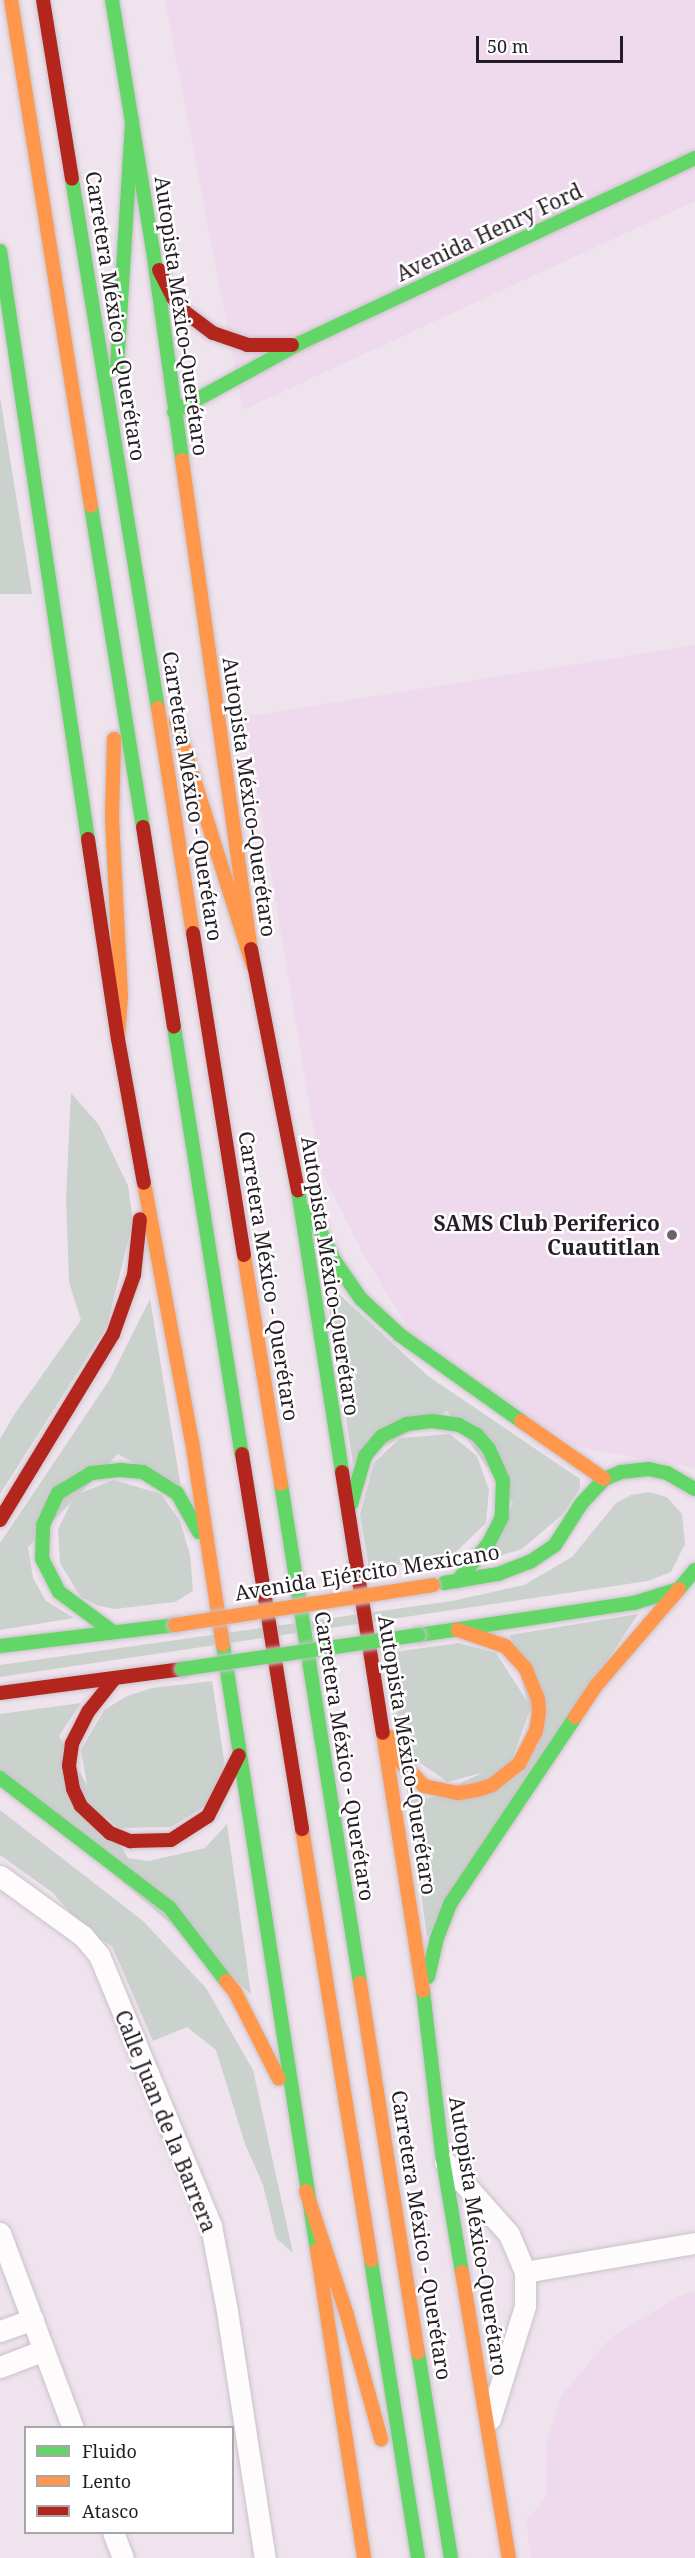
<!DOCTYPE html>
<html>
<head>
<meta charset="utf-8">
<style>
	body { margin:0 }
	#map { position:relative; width:695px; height:2558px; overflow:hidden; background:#efe3ee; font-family:"Noto Serif",serif }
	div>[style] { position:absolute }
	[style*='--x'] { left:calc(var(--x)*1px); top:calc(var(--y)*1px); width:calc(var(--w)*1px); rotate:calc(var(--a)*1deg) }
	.built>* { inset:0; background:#eedaec }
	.green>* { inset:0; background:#cbd2ce }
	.roads { filter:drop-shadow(0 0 2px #cac2c9) drop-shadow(0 0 2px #cac2c9) }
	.street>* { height:21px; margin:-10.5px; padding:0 10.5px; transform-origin:10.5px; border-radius:10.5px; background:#fdfbfc }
	.fast>* { height:14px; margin:-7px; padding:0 7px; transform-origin:7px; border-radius:7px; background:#63d668 }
	.slow>* { height:14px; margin:-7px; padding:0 7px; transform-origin:7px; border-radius:7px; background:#ff974d }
	.jam>* { height:14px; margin:-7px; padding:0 7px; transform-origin:7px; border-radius:7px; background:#b3261e }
	.bridges { filter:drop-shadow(0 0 2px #cac2c9) drop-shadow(0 0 2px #cac2c9) }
	.fast-bridge>* { height:14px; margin:-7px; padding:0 7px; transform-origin:7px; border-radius:7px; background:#63d668 }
	.slow-bridge>* { height:14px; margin:-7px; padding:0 7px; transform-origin:7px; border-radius:7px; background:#ff974d }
	.dots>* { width:16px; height:16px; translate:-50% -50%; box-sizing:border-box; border:3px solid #fff; border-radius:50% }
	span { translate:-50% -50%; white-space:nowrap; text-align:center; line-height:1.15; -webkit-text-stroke:5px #fff; paint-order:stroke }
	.street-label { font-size:21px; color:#251d24 }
	.poi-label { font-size:21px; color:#251d24; font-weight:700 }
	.right { translate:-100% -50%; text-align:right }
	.legend { position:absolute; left:24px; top:2426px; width:210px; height:108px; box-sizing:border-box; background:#fff; border:2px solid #a8a5a7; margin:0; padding:8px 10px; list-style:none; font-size:18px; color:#251d24 }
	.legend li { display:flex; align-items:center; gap:12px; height:30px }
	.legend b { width:30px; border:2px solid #a8a5a7 }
	.scale { position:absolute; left:476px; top:36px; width:147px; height:27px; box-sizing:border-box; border:3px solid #251d24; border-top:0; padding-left:8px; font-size:18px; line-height:21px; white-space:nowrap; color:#251d24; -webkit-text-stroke:4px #fff; paint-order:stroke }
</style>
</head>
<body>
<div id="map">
	<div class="built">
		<div style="clip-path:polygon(165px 0,695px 0,695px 201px,243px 410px)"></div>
		<div style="clip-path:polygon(695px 645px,695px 1468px,576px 1447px,416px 1341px,362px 1252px,320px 1168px,245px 717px)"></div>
		<div style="clip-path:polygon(695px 2292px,695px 2558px,531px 2558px,526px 2521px,547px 2495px,546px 2444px,562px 2395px,611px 2337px,685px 2293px)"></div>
	</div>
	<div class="green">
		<div style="clip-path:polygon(0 397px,32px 594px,0 594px)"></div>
		<div style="clip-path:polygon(71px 1093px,99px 1125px,128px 1186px,133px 1221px,107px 1326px,0 1494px,0 1439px,14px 1415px,81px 1320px,69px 1282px,66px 1198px)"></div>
		<div style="clip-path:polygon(321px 1254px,339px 1294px,428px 1376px,580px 1479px,580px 1488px,562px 1515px,522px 1549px,489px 1559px,513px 1503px,447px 1411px,353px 1464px)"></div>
		<div style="clip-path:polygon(150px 1299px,181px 1488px,118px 1454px,28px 1547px,33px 1578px,46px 1601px,74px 1618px,0 1630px,0 1543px,110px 1379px)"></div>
		<div style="clip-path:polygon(450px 1434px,477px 1456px,489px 1490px,486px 1523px,456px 1552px,423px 1562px,369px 1568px,360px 1514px,374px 1463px,400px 1438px)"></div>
		<div style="clip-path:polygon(114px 1480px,161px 1494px,180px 1521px,190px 1555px,193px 1591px,175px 1602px,114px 1609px,96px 1605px,80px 1596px,60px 1563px,58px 1529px,75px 1495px)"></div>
		<div style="clip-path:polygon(649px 1492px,667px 1497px,682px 1514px,685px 1544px,671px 1572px,648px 1581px,0 1677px,0 1665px,452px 1601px,524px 1585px,572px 1557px,616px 1503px,631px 1495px)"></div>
		<div style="clip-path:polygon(638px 1614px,427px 1937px,407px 1789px,427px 1799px,539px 1746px,510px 1635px)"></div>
		<div style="clip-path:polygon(458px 1643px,496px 1653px,531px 1707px,510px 1765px,448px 1782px,401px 1750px,381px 1654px)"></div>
		<div style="clip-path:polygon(212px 1681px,224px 1760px,220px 1797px,171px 1827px,118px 1828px,90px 1802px,81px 1750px,104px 1710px,127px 1696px,152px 1688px)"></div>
		<div style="clip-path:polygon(81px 1703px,59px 1736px,128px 1858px,149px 1861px,205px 1848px,227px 1824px,251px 1994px,0 1775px,0 1714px)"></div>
		<div style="clip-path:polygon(0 1810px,143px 1921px,206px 1988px,253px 2070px,293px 2253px,276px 2238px,263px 2185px,245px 2144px,216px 2050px,187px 2027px,153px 2041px,112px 1946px,87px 1932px,53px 1893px,0 1855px)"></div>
	</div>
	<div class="roads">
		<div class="street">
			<div style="--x:0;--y:1876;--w:102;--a:35.9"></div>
			<div style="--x:83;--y:1936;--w:25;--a:50"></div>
			<div style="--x:99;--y:1955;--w:293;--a:67.5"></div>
			<div style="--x:211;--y:2226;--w:86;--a:79.3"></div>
			<div style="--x:227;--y:2311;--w:250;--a:81.3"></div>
			<div style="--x:445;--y:2162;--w:96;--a:48.4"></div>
			<div style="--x:509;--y:2234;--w:41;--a:67.2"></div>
			<div style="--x:525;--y:2272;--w:34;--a:90"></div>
			<div style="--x:525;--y:2306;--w:118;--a:107.2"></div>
			<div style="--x:0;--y:2233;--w:208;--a:69.5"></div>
			<div style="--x:525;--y:2272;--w:172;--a:-9.7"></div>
			<div style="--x:0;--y:2331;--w:35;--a:-20"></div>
			<div style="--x:0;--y:2367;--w:47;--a:-21.1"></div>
			<div style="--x:113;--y:2532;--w:28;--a:69"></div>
		</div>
		<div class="fast">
			<div style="--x:112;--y:0;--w:253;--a:80.7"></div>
			<div style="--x:153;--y:250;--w:212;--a:82.1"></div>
			<div style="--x:72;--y:179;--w:536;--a:80.77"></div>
			<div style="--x:0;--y:251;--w:595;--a:81.49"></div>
			<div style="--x:117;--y:368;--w:248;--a:-86.5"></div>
			<div style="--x:174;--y:412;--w:144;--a:-28.7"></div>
			<div style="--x:300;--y:343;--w:436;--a:-25.1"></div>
			<div style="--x:91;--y:506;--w:325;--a:80.8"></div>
			<div style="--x:174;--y:1027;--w:432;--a:81"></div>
			<div style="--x:298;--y:1190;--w:285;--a:81.1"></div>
			<div style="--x:311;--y:1211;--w:54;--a:64.9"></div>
			<div style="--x:334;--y:1260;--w:47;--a:55.3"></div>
			<div style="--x:361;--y:1299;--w:53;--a:42.7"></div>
			<div style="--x:400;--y:1335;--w:148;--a:35.4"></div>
			<div style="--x:281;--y:1484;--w:505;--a:81"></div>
			<div style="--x:351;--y:1504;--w:50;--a:-73.7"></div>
			<div style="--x:365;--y:1456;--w:26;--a:-50"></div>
			<div style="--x:382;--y:1436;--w:28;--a:-26"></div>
			<div style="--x:407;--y:1424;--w:25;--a:-7"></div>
			<div style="--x:432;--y:1421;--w:27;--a:8"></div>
			<div style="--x:459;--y:1425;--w:21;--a:29"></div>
			<div style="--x:477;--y:1435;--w:18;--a:49"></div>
			<div style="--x:489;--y:1449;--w:34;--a:66"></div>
			<div style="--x:503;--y:1480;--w:37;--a:92"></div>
			<div style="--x:502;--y:1517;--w:29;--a:117"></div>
			<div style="--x:489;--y:1543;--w:50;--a:130.1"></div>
			<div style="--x:444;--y:1583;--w:55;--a:-9.5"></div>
			<div style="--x:498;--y:1574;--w:34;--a:-21"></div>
			<div style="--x:530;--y:1562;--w:30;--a:-34"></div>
			<div style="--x:555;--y:1545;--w:49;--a:-57.6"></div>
			<div style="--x:581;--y:1504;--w:34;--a:-47"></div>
			<div style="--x:604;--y:1479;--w:18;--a:-22"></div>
			<div style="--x:621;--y:1472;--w:28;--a:-6"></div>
			<div style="--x:649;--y:1469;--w:18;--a:13"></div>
			<div style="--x:667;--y:1473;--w:32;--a:30"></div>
			<div style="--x:113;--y:1632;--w:67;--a:-143.5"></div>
			<div style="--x:59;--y:1592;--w:37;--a:-117"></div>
			<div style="--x:42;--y:1559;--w:34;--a:-88"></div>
			<div style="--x:43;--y:1525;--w:35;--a:-65"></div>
			<div style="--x:58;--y:1493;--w:39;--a:-31"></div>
			<div style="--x:91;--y:1473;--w:30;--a:-6"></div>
			<div style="--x:121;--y:1470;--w:22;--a:5"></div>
			<div style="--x:143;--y:1472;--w:40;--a:32"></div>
			<div style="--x:177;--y:1493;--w:45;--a:60.6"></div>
			<div style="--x:419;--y:1635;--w:217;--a:-8.5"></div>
			<div style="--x:634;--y:1603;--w:47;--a:-17.3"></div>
			<div style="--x:679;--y:1589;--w:25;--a:-50"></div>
			<div style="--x:223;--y:1645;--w:612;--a:81.17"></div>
			<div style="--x:0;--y:1646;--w:176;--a:-6.8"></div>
			<div style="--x:0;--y:1778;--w:214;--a:37.4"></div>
			<div style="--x:170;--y:1908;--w:92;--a:52.5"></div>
			<div style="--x:428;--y:1977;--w:40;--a:-77"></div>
			<div style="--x:437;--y:1938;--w:36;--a:-69"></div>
			<div style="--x:450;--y:1904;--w:225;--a:-56.2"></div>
			<div style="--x:423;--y:1991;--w:170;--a:83.3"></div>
			<div style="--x:443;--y:2160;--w:114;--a:80.4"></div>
			<div style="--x:371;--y:2261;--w:301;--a:81"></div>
			<div style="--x:418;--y:2352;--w:209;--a:80.9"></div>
		</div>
		<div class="slow">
			<div style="--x:11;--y:0;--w:512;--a:81.02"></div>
			<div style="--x:182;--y:460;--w:494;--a:82"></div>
			<div style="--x:158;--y:708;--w:228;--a:81.2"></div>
			<div style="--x:176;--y:722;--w:256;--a:72.5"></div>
			<div style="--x:114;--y:739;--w:79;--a:91.5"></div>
			<div style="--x:112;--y:818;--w:177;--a:87.1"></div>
			<div style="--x:121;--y:995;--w:44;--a:93.9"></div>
			<div style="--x:144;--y:1183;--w:262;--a:79.5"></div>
			<div style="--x:192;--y:1441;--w:206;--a:81.4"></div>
			<div style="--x:244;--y:1255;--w:232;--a:80.8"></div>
			<div style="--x:521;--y:1421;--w:101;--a:34.9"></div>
			<div style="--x:575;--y:1717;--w:36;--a:-56"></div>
			<div style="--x:595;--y:1687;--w:129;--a:-49.4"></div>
			<div style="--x:383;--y:1733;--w:261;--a:81.2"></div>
			<div style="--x:391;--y:1737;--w:24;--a:71"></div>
			<div style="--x:399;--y:1760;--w:36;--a:46"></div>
			<div style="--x:424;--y:1786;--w:35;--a:12"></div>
			<div style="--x:458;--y:1793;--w:19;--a:-9"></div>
			<div style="--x:477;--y:1790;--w:16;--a:-18"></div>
			<div style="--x:492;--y:1785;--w:34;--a:-38"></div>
			<div style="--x:519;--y:1764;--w:37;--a:-63"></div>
			<div style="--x:536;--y:1731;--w:19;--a:-81"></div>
			<div style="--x:539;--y:1712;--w:13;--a:-94"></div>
			<div style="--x:538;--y:1699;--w:32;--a:-112"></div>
			<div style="--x:526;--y:1669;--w:31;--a:-132"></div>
			<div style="--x:505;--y:1646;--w:50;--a:-161.2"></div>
			<div style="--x:302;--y:1829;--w:437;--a:80.9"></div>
			<div style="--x:226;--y:1981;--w:14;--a:51"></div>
			<div style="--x:235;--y:1992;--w:97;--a:63.2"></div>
			<div style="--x:360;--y:1983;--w:374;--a:81.1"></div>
			<div style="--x:306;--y:2191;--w:131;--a:71.7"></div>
			<div style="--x:347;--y:2315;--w:129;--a:74.7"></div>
			<div style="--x:317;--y:2250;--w:312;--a:81.3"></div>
			<div style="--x:462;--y:2272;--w:290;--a:80.7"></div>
		</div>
		<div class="jam">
			<div style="--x:43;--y:0;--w:181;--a:80.8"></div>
			<div style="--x:159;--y:270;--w:31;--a:63"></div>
			<div style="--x:173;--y:298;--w:18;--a:49"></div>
			<div style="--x:185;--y:312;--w:35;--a:37"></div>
			<div style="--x:213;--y:333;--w:36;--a:19"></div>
			<div style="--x:247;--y:345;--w:45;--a:0"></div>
			<div style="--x:143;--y:827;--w:202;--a:81.2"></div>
			<div style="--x:88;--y:839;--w:202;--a:81.5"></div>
			<div style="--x:118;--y:1039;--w:146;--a:79.8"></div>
			<div style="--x:193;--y:933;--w:326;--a:81"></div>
			<div style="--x:251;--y:949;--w:246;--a:79"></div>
			<div style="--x:242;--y:1454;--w:380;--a:80.9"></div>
			<div style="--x:342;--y:1472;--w:264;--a:81.1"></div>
			<div style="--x:0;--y:1520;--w:218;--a:-58.7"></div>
			<div style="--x:113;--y:1334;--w:63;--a:-70.4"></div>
			<div style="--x:134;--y:1275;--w:56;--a:-83.9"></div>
			<div style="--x:115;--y:1678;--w:43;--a:128.5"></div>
			<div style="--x:88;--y:1712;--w:36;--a:117"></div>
			<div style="--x:72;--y:1744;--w:22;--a:98"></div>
			<div style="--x:69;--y:1766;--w:23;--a:80"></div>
			<div style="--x:73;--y:1789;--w:19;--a:65"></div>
			<div style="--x:81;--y:1806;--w:40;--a:43"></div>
			<div style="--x:110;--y:1833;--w:22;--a:22"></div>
			<div style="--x:130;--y:1841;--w:41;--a:-1.4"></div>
			<div style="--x:171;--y:1840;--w:44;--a:-33"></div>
			<div style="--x:208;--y:1816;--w:68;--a:-63.1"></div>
			<div style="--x:0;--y:1693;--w:184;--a:-7.5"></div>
		</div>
	</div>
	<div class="bridges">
		<div class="fast-bridge">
			<div style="--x:182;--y:1669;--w:239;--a:-8.2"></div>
		</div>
		<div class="slow-bridge">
			<div style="--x:175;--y:1625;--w:261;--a:-8.8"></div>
		</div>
	</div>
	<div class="dots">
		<div style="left:672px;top:1235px;background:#6c626b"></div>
	</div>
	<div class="street-label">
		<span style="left:489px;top:232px;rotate:-25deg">Avenida Henry Ford</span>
		<span style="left:116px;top:316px;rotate:81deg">Carretera México - Querétaro</span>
		<span style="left:182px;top:316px;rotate:82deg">Autopista México-Querétaro</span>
		<span style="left:193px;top:796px;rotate:81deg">Carretera México - Querétaro</span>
		<span style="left:250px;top:797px;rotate:82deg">Autopista México-Querétaro</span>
		<span style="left:269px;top:1276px;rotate:81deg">Carretera México - Querétaro</span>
		<span style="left:331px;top:1276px;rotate:81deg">Autopista México-Querétaro</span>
		<span style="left:367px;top:1572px;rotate:-9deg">Avenida Ejército Mexicano</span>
		<span style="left:408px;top:1755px;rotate:81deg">Autopista México-Querétaro</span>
		<span style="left:345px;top:1756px;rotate:81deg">Carretera México - Querétaro</span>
		<span style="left:166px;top:2121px;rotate:68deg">Calle Juan de la Barrera</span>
		<span style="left:422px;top:2235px;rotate:81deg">Carretera México - Querétaro</span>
		<span style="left:479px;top:2236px;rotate:81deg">Autopista México-Querétaro</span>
	</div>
	<div class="poi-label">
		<span class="right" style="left:660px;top:1235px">SAMS Club Periferico<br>Cuautitlan</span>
	</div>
	<ul class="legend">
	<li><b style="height:8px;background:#63d668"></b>Fluido</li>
	<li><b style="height:8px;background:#ff974d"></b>Lento</li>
	<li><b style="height:8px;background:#b3261e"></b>Atasco</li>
	</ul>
	<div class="scale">50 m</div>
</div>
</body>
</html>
